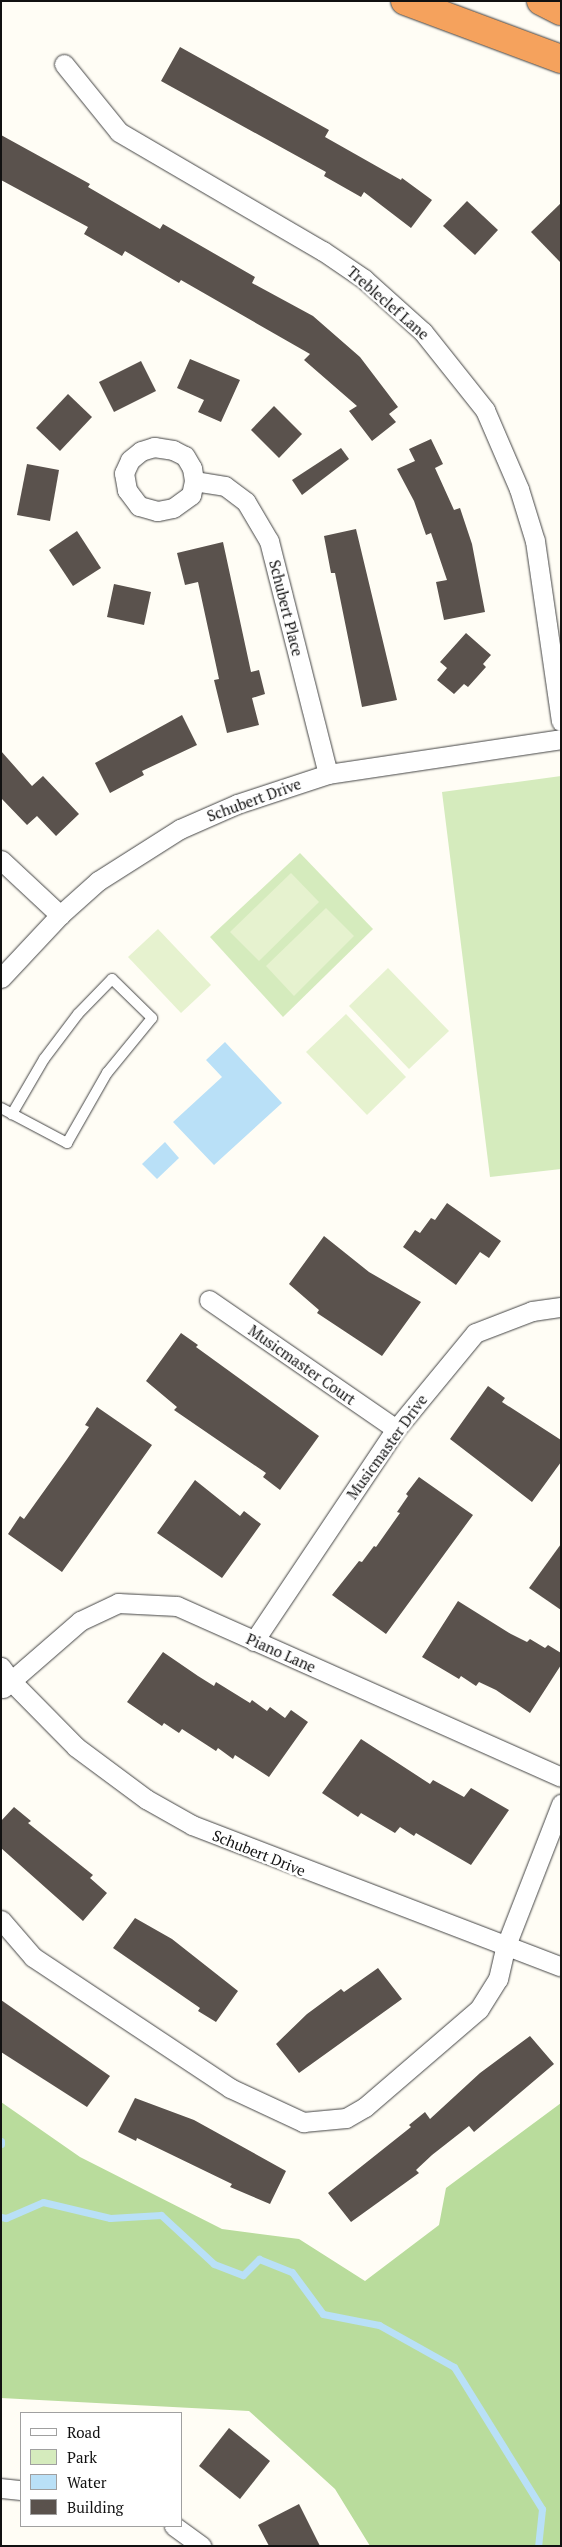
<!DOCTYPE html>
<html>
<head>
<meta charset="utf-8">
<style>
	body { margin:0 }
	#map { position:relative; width:562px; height:2547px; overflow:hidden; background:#fffdf5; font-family:"PT Serif",serif }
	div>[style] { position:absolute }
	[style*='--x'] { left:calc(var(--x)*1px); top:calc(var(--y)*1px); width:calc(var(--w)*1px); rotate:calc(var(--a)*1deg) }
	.green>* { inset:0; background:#d5ebbd }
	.forest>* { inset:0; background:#b9dc9c }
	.pitch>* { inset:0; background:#e6f2cf }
	.water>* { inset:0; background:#b9e0f7 }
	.stream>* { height:7px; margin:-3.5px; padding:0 3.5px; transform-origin:3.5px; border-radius:3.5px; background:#b9e0f7 }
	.building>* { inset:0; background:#5a524d }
	.roads { filter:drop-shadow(0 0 1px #444) drop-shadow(0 0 1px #444) }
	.service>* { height:10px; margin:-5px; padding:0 5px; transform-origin:5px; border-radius:5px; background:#fff }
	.minor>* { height:19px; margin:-9.5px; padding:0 9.5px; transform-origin:9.5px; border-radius:9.5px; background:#fff }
	.motorway>* { height:28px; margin:-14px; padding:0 14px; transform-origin:14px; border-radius:14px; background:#f5a25d }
	span { translate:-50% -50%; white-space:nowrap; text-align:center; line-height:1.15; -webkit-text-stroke:5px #fff; paint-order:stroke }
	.street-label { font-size:15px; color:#111 }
	.frame { position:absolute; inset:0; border:2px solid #111; pointer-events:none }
	.legend { position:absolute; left:20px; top:2412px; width:162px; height:115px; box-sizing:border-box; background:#fff; border:1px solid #a0a0a0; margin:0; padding:6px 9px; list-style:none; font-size:15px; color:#111 }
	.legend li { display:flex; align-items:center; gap:10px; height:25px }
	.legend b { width:25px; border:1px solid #a0a0a0 }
</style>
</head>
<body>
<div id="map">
	<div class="green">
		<div style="clip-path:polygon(561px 776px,561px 1169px,490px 1177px,442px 792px)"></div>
		<div style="clip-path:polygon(300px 853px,373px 929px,283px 1017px,210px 937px)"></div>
	</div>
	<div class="forest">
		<div style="clip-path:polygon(1px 2102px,80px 2157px,222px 2229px,299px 2239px,365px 2281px,439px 2225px,446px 2188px,561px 2103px,561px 2546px,370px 2546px,335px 2489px,249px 2411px,1px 2398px)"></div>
	</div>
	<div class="pitch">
		<div style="clip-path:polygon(291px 873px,319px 902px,259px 961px,230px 932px)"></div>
		<div style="clip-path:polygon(326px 908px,354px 936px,294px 996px,266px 966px)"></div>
		<div style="clip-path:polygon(158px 929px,211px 985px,181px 1013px,128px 957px)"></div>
		<div style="clip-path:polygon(388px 968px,449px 1031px,409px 1069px,349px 1006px)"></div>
		<div style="clip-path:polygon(346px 1014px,406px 1077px,367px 1115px,306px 1052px)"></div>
	</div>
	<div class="water">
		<div style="clip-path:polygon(225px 1042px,282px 1103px,214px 1165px,173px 1122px,222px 1077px,206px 1060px)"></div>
		<div style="clip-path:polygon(165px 1142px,179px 1158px,157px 1179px,142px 1164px)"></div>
	</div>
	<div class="stream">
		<div style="--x:1;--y:2141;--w:3;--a:90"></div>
		<div style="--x:1;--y:2217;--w:5;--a:11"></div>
		<div style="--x:6;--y:2218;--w:40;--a:-23.4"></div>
		<div style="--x:43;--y:2202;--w:69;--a:13.4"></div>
		<div style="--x:110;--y:2218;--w:51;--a:-3.4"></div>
		<div style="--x:161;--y:2215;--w:72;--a:42.8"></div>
		<div style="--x:214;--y:2264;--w:31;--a:21"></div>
		<div style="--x:243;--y:2275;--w:23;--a:-45"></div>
		<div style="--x:259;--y:2259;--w:35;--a:22"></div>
		<div style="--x:292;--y:2272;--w:52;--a:53.6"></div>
		<div style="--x:323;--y:2314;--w:57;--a:11.1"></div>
		<div style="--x:379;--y:2325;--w:86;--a:29.2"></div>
		<div style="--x:454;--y:2367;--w:167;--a:58.2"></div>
		<div style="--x:542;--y:2509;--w:37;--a:96"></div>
	</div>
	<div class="building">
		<div style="clip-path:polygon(180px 47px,329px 130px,325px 137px,401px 180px,402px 178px,432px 200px,411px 228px,364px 192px,361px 197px,324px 176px,326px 172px,161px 81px)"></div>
		<div style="clip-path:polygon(1px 135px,90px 184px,88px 187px,160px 229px,163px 224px,255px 277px,252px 283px,313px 316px,360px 357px,398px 407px,389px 414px,396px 422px,372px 441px,349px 411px,357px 406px,304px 360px,310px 354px,181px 280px,179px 283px,125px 251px,122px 256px,84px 234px,88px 227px,1px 180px)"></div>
		<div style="clip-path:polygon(467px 201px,498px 230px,475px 255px,443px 226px)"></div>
		<div style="clip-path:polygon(561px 203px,561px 263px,531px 232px)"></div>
		<div style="clip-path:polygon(190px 359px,240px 380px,221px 422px,198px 412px,204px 400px,177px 388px)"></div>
		<div style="clip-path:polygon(141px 361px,156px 391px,114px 412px,99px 382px)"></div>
		<div style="clip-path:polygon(68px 394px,92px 417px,60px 451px,36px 428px)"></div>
		<div style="clip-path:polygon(274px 406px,302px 434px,279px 458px,251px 430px)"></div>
		<div style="clip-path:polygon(431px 439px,443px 464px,435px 468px,454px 510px,460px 508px,472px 544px,485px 612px,444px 620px,436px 582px,447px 580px,431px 533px,426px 535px,414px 501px,397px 469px,415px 461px,409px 449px)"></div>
		<div style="clip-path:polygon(341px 448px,349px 459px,302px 495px,292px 480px)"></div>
		<div style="clip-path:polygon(27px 464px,59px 470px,50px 521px,17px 515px)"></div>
		<div style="clip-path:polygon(356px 529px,397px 700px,362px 707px,335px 573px,331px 573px,324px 536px)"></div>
		<div style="clip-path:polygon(77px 531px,101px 568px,73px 586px,49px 550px)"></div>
		<div style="clip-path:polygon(223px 542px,251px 672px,259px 670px,265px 694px,252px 698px,259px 725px,227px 733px,214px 680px,219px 679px,198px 582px,185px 585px,177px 553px)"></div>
		<div style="clip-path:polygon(114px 584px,151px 592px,144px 625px,107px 617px)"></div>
		<div style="clip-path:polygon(466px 633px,491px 655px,483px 664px,486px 667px,468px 687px,464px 684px,454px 694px,437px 680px,447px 668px,440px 662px)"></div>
		<div style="clip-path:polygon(182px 715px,197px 745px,142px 771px,144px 775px,110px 793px,95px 763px)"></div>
		<div style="clip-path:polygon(1px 751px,32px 786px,43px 776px,79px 814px,56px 836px,37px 816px,27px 825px,1px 798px)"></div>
		<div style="clip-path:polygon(447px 1203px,501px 1241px,489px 1258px,480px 1252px,456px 1285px,403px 1247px,415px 1230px,420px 1233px,431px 1218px,435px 1220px)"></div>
		<div style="clip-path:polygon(324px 1236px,369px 1272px,421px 1302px,382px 1356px,317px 1313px,319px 1310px,289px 1284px)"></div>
		<div style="clip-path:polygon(181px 1333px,198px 1345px,196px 1347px,319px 1436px,280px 1490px,263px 1477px,266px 1473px,174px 1410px,177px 1407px,146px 1381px)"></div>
		<div style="clip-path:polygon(488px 1386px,505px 1398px,502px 1402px,561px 1440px,561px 1462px,532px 1502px,450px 1439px)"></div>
		<div style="clip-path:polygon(97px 1407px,152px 1445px,62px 1572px,8px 1534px,20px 1516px,24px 1519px,67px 1459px,89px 1427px,85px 1425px)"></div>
		<div style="clip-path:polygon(419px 1477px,473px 1515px,386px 1634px,332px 1595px,359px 1561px,362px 1562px,374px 1546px,376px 1547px,400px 1513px,397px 1512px,408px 1496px,406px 1494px)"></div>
		<div style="clip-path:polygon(195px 1480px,240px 1516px,244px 1511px,261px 1524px,222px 1578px,157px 1533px)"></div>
		<div style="clip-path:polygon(561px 1544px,561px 1610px,529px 1588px)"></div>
		<div style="clip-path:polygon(458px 1601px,511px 1634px,527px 1642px,530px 1639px,545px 1648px,548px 1645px,561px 1653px,561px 1665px,530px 1713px,496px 1690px,479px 1682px,476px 1686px,461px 1676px,459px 1679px,422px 1657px)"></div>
		<div style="clip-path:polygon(163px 1652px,198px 1676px,214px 1686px,216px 1682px,250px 1703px,252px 1700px,267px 1711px,270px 1707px,285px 1718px,291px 1710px,308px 1722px,269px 1777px,235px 1755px,233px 1759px,218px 1748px,216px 1751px,182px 1729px,179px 1733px,164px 1723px,162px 1726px,127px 1702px)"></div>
		<div style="clip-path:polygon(361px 1739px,430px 1784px,433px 1780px,464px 1797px,471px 1788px,509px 1810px,471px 1865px,416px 1833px,414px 1836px,400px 1827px,395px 1833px,361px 1813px,358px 1817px,322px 1793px)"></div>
		<div style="clip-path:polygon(14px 1807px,31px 1821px,28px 1823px,93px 1875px,90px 1878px,107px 1893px,83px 1921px,1px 1848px,1px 1821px)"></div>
		<div style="clip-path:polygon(135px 1918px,172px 1939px,238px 1991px,216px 2022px,198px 2011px,200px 2008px,113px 1948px)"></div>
		<div style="clip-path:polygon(378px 1968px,402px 1999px,299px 2073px,276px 2044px,307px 2014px,341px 1989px,344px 1992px)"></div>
		<div style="clip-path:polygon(1px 2000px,110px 2076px,87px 2107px,1px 2052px)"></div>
		<div style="clip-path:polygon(530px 2036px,554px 2064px,474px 2132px,469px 2126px,432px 2155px,416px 2170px,419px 2173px,351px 2222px,328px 2193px,411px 2127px,409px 2125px,425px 2112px,430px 2119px,480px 2073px)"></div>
		<div style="clip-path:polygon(135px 2098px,194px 2120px,286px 2171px,270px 2204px,230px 2187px,232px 2184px,137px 2138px,136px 2141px,118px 2132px)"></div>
		<div style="clip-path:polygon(229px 2428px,270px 2461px,240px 2499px,199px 2466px)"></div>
		<div style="clip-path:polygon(299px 2504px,320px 2546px,269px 2546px,258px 2525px)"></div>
	</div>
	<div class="roads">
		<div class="service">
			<div style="--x:1;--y:1108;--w:75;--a:27.9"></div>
			<div style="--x:67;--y:1143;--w:81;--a:-60.3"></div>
			<div style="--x:107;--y:1073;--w:71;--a:-50.7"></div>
			<div style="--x:152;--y:1018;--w:56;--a:-135.7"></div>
			<div style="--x:112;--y:979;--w:49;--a:134.2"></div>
			<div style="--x:78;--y:1014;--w:56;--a:127.1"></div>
			<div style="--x:44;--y:1059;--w:64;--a:120.2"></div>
		</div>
		<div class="minor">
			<div style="--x:64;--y:64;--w:87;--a:51"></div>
			<div style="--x:119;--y:132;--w:236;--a:30.3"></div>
			<div style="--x:323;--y:251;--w:50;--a:34.3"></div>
			<div style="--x:364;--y:279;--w:79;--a:41.9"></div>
			<div style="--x:423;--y:332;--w:100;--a:51.5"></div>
			<div style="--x:485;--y:410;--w:86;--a:66.7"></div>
			<div style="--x:519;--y:489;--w:54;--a:72.9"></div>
			<div style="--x:535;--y:541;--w:182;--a:81.8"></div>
			<div style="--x:194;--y:481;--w:14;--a:102"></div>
			<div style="--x:191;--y:495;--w:22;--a:144"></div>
			<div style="--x:173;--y:508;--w:16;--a:169"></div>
			<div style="--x:157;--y:511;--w:19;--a:-164"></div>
			<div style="--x:139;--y:506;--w:20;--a:-127"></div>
			<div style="--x:127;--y:490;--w:17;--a:-100"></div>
			<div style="--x:124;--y:473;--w:14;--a:-65"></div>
			<div style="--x:130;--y:460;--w:14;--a:-39"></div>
			<div style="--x:141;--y:451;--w:14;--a:-17"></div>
			<div style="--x:154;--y:447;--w:19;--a:9"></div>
			<div style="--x:173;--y:450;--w:13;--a:27"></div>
			<div style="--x:185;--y:456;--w:14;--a:60"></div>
			<div style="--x:192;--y:468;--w:13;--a:81"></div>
			<div style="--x:194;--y:481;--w:31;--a:9"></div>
			<div style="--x:225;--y:486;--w:26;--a:37"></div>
			<div style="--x:246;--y:502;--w:45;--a:59.5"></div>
			<div style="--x:269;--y:541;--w:240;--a:75.8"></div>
			<div style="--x:1;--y:860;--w:81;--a:43"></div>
			<div style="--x:1;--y:978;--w:86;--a:-46.9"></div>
			<div style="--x:60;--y:915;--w:51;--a:-41.8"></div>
			<div style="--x:98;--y:881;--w:97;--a:-32.4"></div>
			<div style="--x:180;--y:829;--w:62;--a:-23.7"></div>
			<div style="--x:237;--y:804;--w:96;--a:-18.2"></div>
			<div style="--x:328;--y:774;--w:236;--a:-8.5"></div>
			<div style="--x:209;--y:1300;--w:227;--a:34.6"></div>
			<div style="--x:254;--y:1641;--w:255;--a:-56.2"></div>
			<div style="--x:396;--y:1429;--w:124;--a:-50.5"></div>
			<div style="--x:475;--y:1333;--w:61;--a:-21.1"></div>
			<div style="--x:532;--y:1311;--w:29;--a:-8"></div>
			<div style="--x:1;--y:1667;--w:19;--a:54"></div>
			<div style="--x:12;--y:1682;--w:91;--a:45.4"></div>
			<div style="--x:76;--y:1747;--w:87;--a:36.6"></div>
			<div style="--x:146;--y:1799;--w:53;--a:29.5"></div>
			<div style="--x:192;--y:1825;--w:395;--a:21"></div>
			<div style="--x:3;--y:1688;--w:102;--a:-41"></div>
			<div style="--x:80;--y:1621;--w:42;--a:-25.3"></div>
			<div style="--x:118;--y:1603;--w:59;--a:2.9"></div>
			<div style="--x:177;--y:1606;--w:420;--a:24"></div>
			<div style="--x:1;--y:1920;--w:49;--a:49.1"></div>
			<div style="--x:33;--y:1957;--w:237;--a:33.6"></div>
			<div style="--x:230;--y:2088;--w:81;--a:25"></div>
			<div style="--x:303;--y:2122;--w:43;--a:-5.3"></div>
			<div style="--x:346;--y:2118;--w:22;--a:-30"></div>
			<div style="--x:365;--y:2107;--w:150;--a:-40.7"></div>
			<div style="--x:479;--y:2009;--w:36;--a:-58"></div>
			<div style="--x:498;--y:1979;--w:32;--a:-77"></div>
			<div style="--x:505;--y:1948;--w:155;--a:-68.7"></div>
			<div style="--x:1;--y:2488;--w:20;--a:6"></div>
			<div style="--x:174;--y:2526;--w:34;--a:36"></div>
		</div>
		<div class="motorway">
			<div style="--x:405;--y:1;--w:166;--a:20.4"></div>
			<div style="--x:541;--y:1;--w:22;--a:27"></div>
		</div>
	</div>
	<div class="street-label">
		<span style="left:388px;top:303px;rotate:41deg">Trebleclef Lane</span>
		<span style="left:286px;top:608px;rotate:76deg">Schubert Place</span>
		<span style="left:254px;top:800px;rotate:-20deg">Schubert Drive</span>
		<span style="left:302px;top:1365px;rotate:35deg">Musicmaster Court</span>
		<span style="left:387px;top:1447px;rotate:-54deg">Musicmaster Drive</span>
		<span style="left:281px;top:1653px;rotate:24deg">Piano Lane</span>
		<span style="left:259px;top:1853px;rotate:22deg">Schubert Drive</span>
	</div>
	<div class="frame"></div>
	<ul class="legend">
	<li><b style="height:6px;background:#fff"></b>Road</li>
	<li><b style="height:14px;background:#d5ebbd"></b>Park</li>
	<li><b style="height:14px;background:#b9e0f7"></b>Water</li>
	<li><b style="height:14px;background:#5a524d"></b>Building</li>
	</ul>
</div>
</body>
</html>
